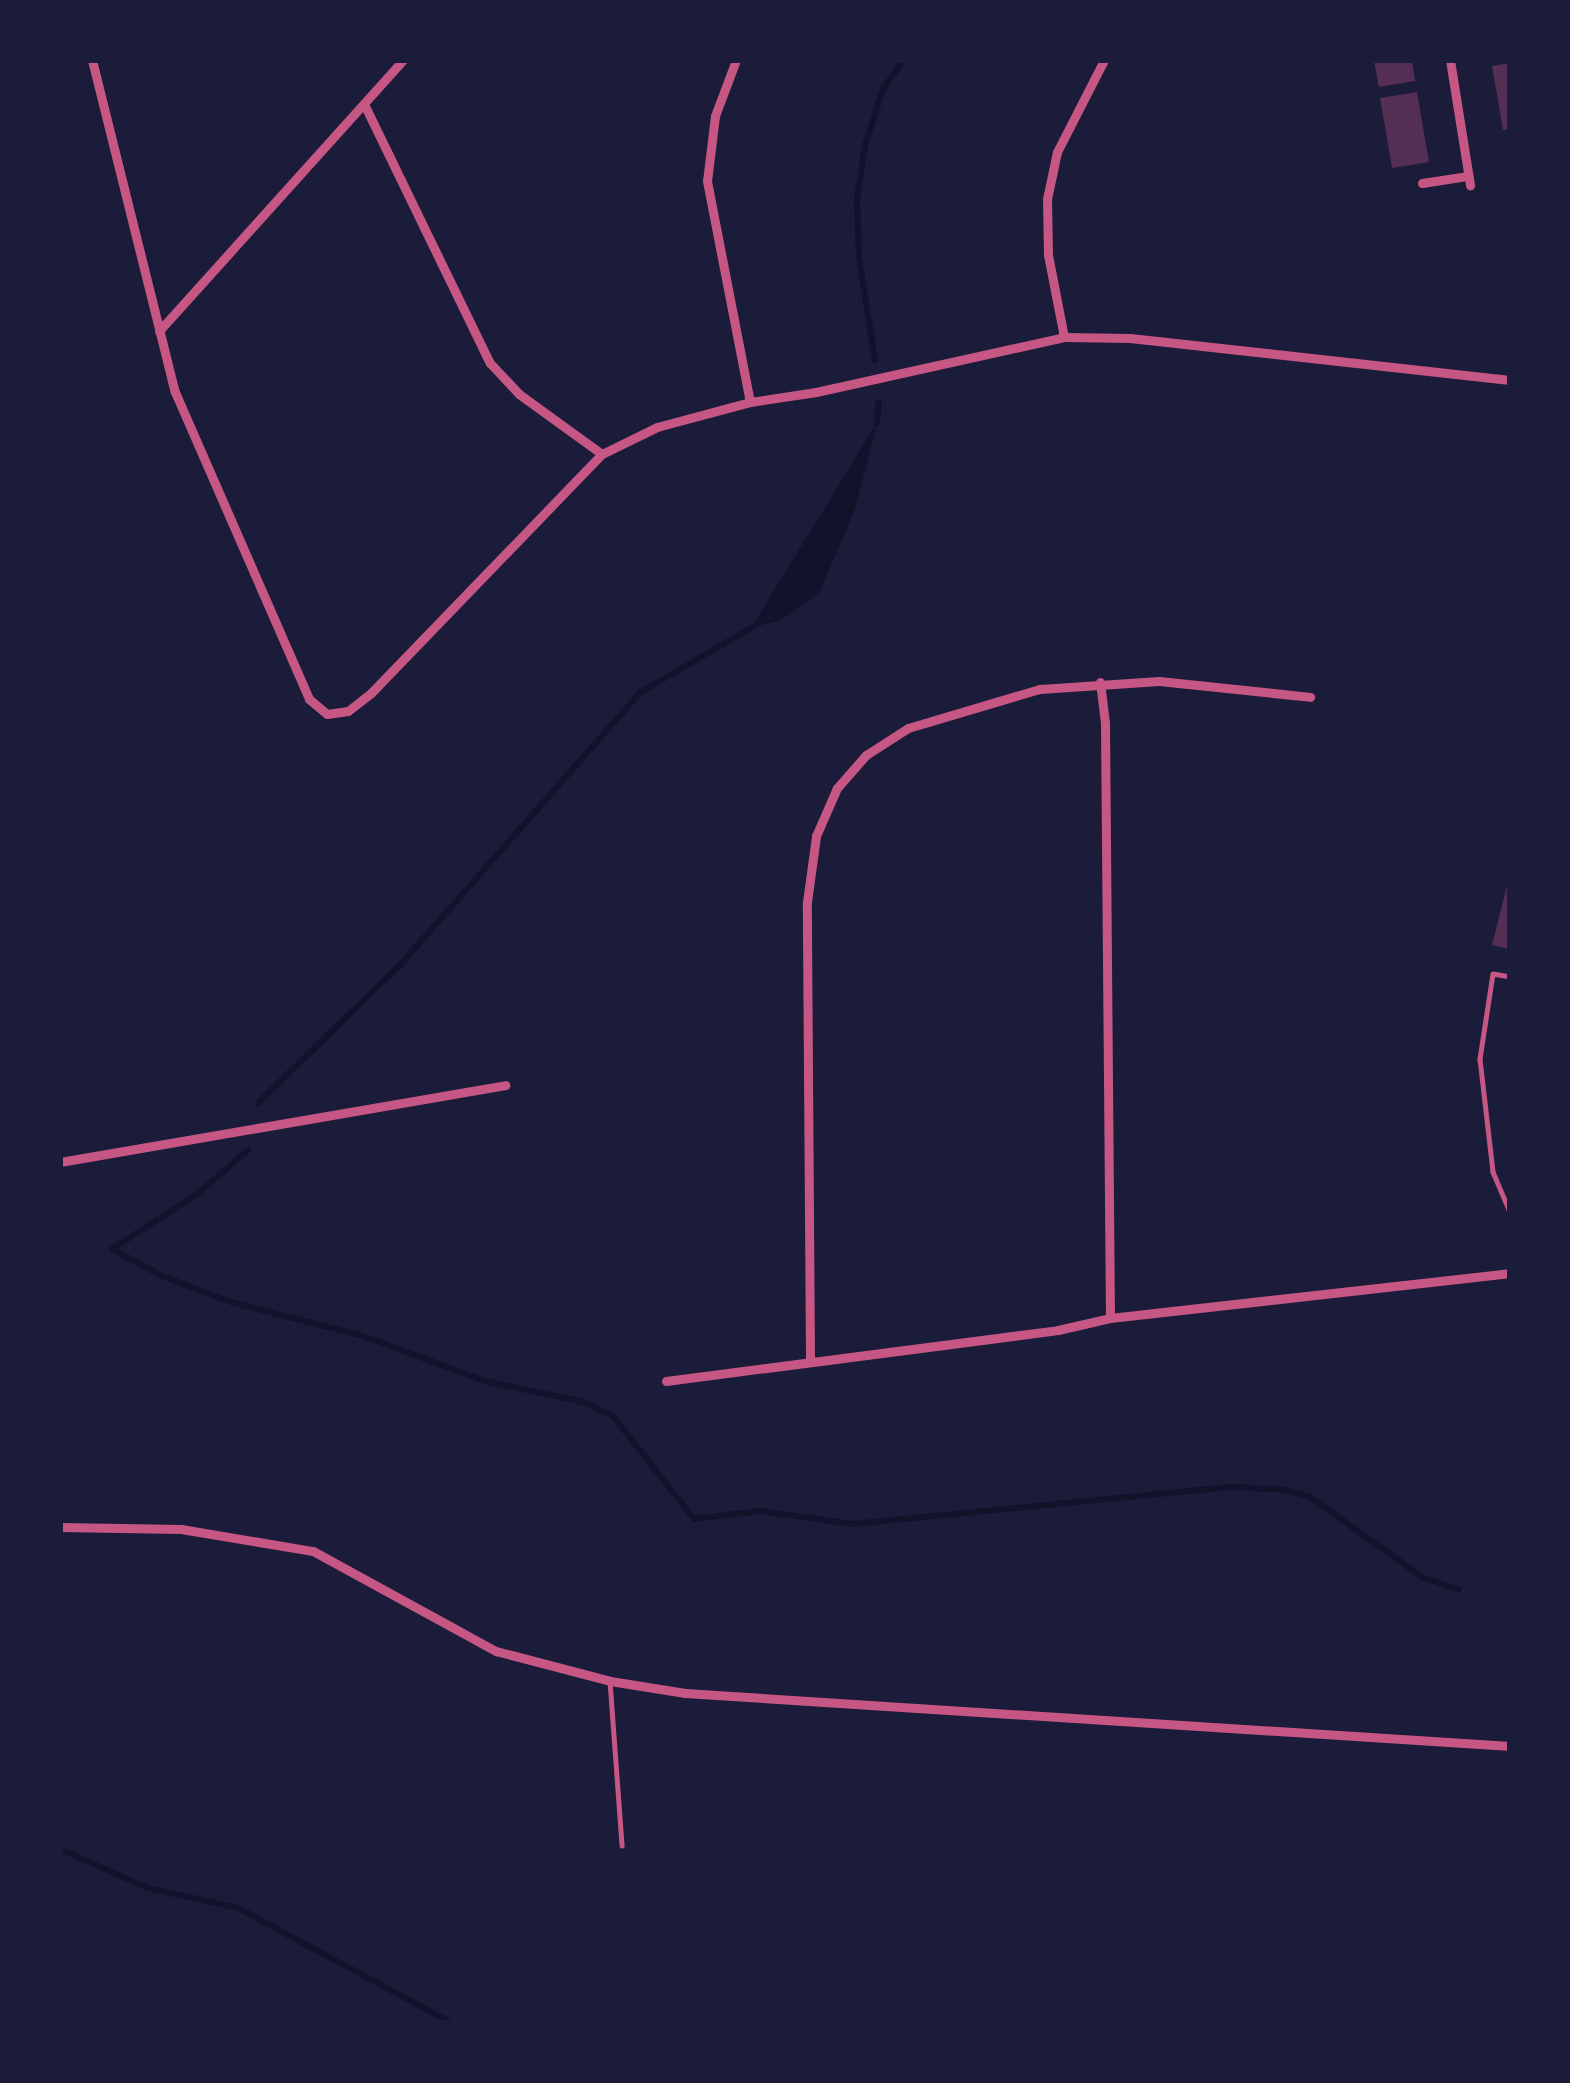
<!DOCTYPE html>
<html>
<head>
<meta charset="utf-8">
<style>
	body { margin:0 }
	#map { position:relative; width:1570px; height:2083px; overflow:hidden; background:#1b1b3a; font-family:"PT Sans Narrow",sans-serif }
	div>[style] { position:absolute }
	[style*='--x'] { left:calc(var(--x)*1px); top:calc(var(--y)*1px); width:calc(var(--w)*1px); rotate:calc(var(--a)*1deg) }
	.water>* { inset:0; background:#12122b }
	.stream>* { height:6px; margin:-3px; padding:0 3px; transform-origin:3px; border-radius:3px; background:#12122b }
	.building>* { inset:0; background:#542f53 }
	.service>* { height:4.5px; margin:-2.25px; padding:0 2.25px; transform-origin:2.25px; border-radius:2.25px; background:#c65784 }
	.minor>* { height:9px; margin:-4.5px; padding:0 4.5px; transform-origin:4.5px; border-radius:4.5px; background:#c65784 }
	span { translate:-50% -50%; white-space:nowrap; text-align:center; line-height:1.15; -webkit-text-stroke:10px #1b1b3a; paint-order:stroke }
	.frame { position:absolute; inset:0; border:63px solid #1b1b3a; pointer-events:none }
</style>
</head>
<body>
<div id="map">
	<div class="water">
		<div style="clip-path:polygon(877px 423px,854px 512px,819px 593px,781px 620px,751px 628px)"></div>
	</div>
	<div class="stream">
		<div style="--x:875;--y:360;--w:103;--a:-98.9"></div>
		<div style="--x:859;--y:258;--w:59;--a:-91.9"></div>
		<div style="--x:857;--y:199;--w:54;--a:-81.4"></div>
		<div style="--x:865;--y:146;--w:60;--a:-72.5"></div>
		<div style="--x:883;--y:89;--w:35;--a:-55"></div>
		<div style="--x:877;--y:423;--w:21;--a:-85"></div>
		<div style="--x:258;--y:1103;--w:198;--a:-44.2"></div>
		<div style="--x:400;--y:965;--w:364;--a:-48.6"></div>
		<div style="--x:641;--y:692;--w:127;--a:-30.2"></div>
		<div style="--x:112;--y:1249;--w:57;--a:28.4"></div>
		<div style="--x:162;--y:1276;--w:77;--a:20.6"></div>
		<div style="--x:234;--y:1303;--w:133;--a:14.3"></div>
		<div style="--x:363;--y:1336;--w:130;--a:20.2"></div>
		<div style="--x:485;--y:1381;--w:100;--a:12.1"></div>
		<div style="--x:583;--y:1402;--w:33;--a:25"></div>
		<div style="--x:613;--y:1416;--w:131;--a:51.8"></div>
		<div style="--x:694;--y:1519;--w:67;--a:-6.8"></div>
		<div style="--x:761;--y:1511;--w:93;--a:8"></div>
		<div style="--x:853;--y:1524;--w:376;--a:-5.6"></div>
		<div style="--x:1227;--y:1487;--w:54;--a:2.1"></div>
		<div style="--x:1281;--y:1489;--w:30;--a:15"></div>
		<div style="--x:1310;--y:1497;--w:138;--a:35.5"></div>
		<div style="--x:1422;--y:1577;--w:39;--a:19"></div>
		<div style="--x:112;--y:1249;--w:105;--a:-32.9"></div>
		<div style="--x:200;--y:1192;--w:64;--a:-41.2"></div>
		<div style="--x:60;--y:1849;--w:96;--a:23.9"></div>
		<div style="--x:148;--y:1888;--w:92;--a:12.5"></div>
		<div style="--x:238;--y:1908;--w:243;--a:28.3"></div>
	</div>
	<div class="building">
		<div style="clip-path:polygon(1374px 60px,1412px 60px,1415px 81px,1379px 87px)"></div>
		<div style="clip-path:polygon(1510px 63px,1510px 129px,1503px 130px,1492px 66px)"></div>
		<div style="clip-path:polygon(1417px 92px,1429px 162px,1392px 168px,1380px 98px)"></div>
		<div style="clip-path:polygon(1510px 874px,1510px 949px,1492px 945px)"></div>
	</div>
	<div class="service">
		<div style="--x:1510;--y:977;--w:17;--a:-170"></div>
		<div style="--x:1493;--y:974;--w:86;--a:98.7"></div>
		<div style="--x:1480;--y:1059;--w:114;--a:83.4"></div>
		<div style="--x:1493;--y:1172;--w:43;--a:67"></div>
		<div style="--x:610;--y:1681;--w:165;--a:85.8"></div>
	</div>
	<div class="minor">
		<div style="--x:92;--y:60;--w:342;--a:76"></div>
		<div style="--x:175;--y:392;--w:335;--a:66.4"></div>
		<div style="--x:309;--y:699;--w:23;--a:40"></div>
		<div style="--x:327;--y:714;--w:21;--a:-8"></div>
		<div style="--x:348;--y:711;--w:29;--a:-38"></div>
		<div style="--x:371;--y:693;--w:332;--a:-46"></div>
		<div style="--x:602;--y:454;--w:61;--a:-26.1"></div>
		<div style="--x:657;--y:427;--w:96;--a:-15"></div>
		<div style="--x:750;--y:402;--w:67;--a:-8.6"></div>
		<div style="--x:816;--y:392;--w:254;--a:-12.5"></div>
		<div style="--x:1064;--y:337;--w:66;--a:0.9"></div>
		<div style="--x:1130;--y:338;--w:382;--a:6.3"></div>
		<div style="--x:736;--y:60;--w:60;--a:110.6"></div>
		<div style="--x:715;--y:116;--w:65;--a:97"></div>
		<div style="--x:707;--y:181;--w:225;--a:79"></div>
		<div style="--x:1450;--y:60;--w:127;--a:80.9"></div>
		<div style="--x:364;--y:104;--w:288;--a:64.1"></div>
		<div style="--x:490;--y:363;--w:42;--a:46.9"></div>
		<div style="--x:519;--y:394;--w:102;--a:35.9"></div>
		<div style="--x:1422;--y:183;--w:47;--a:-8.7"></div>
		<div style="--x:159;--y:331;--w:365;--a:-48"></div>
		<div style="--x:1064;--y:337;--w:84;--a:-101"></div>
		<div style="--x:1048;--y:255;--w:56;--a:-91"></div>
		<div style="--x:1047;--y:199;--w:48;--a:-78"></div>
		<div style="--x:1057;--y:152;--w:103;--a:-62.9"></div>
		<div style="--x:1100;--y:682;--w:41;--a:83"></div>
		<div style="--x:1105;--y:723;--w:595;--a:89.52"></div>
		<div style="--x:60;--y:1162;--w:452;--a:-9.8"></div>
		<div style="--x:810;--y:1359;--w:457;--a:-90.4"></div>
		<div style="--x:807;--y:902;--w:67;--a:-82.2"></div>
		<div style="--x:816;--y:836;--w:52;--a:-66.4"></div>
		<div style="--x:837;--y:788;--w:44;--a:-48.7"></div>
		<div style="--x:866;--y:755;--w:50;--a:-32.7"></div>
		<div style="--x:908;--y:728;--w:138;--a:-16.5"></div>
		<div style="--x:1040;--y:689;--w:119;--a:-3.8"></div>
		<div style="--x:1159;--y:681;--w:152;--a:6"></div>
		<div style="--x:666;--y:1381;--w:395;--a:-7.4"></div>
		<div style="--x:1058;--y:1330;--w:53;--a:-13"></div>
		<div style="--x:1110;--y:1318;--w:403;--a:-6.4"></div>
		<div style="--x:60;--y:1527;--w:121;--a:0.9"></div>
		<div style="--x:181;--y:1529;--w:134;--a:9.5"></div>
		<div style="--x:313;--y:1551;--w:209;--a:28.7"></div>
		<div style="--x:496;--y:1651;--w:118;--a:14.7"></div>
		<div style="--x:610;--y:1681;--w:76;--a:9.1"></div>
		<div style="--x:685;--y:1693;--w:827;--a:3.68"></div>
	</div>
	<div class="frame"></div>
</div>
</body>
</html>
